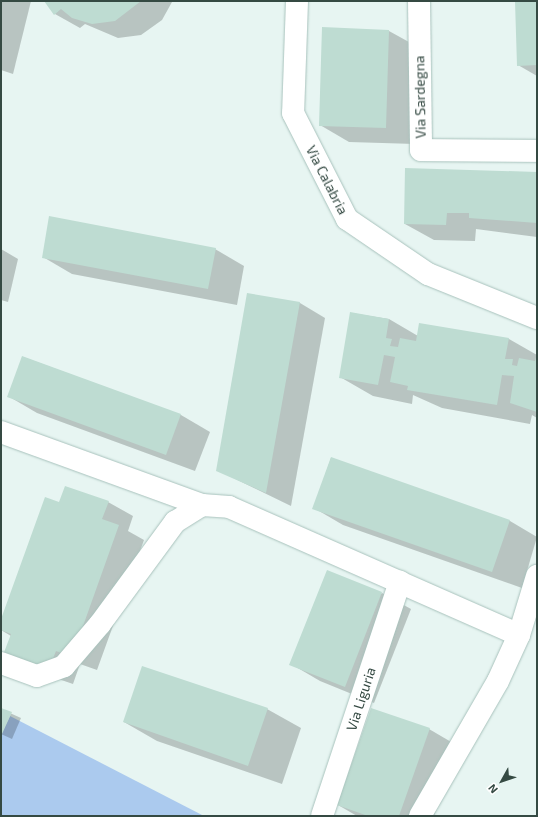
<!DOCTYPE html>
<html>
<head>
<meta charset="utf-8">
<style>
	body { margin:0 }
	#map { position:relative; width:538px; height:817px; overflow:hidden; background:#e7f5f2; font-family:"Exo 2",sans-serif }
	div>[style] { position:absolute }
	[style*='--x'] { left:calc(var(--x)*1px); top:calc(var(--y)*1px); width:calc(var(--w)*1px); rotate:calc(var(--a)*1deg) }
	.green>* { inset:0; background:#abcaee }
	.shadow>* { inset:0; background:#0003 }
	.building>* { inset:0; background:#bedcd2 }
	.roads { filter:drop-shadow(0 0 1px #a8c2bc) drop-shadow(0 0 1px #a8c2bc) }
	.minor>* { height:22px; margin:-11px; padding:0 11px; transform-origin:11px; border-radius:11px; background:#fff }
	span { translate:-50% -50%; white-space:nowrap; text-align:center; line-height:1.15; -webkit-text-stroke:3px #fff; paint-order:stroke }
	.street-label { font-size:14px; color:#354a43 }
	.frame { position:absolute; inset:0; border:2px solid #354a43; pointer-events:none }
	.north { position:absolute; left:482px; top:761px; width:40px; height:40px; -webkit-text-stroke:3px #fff; paint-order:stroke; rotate:230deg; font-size:11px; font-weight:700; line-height:16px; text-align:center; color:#354a43 }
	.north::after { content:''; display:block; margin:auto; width:14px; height:18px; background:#354a43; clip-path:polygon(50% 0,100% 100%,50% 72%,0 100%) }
</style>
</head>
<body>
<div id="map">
	<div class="green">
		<div style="clip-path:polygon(10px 716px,204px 816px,1px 816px,1px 734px)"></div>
	</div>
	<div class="shadow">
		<div style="clip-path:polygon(1px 1px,31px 1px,13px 74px,1px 70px)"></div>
		<div style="clip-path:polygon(47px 1px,172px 1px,172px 2px,162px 20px,141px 35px,118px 38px,85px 24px,80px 28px,55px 14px)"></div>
		<div style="clip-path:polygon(516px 1px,537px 1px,537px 76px,518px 65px)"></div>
		<div style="clip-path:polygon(389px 31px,418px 47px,415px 144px,349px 142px,320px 125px)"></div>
		<div style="clip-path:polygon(537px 173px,537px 237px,476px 229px,475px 241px,434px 240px,405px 224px)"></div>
		<div style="clip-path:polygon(1px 249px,18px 259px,8px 302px,1px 300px)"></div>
		<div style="clip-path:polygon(215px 249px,244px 266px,237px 305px,72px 274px,43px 257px)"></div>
		<div style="clip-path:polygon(248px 294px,300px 303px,325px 318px,291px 506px,217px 470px)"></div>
		<div style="clip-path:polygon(351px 313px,389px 319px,418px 336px,420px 324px,509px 339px,537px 355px,537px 418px,532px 415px,530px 424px,442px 408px,413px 395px,412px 404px,373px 396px,340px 377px)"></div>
		<div style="clip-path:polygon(23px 357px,181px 415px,210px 432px,195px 471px,37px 413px,8px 396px)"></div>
		<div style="clip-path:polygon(331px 458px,510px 521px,537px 537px,522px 588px,343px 525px,314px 508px)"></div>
		<div style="clip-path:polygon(108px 502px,133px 516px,128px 531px,144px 540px,97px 670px,80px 664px,73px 684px,29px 669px,11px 636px,1px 630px,1px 622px,60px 504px)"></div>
		<div style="clip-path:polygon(382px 593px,411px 609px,374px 703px,320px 681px,291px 664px)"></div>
		<div style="clip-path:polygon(1px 709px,21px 718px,12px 739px,1px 734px)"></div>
		<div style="clip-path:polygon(267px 709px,301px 728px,282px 784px,157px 741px,124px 722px)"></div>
		<div style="clip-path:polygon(429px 729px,458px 746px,434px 816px,357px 816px,338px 805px)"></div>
	</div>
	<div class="building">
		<div style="clip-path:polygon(44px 1px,141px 1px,115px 21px,92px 24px,72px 18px,61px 9px,54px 15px)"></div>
		<div style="clip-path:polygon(515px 1px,537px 1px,537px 65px,517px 66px)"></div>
		<div style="clip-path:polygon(322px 27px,389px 30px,386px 128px,319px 126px)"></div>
		<div style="clip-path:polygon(405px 168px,537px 172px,537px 223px,469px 218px,469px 213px,447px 213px,446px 225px,404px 224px)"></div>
		<div style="clip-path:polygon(49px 216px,216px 248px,208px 289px,42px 258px)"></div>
		<div style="clip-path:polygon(247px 293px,300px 302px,266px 493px,216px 471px)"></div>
		<div style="clip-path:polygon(350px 312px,389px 319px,386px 338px,392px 339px,390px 346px,398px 347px,400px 338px,416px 341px,419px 323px,509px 338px,505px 359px,513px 359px,512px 365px,517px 366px,519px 358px,535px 361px,537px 354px,537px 412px,510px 403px,514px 376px,502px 375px,497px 405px,407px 390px,408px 386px,390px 382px,395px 357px,384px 355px,378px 385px,339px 378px)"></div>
		<div style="clip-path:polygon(22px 356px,181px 414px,166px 455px,7px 397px)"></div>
		<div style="clip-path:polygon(331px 457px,510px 520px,492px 572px,312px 509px)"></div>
		<div style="clip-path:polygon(65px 486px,109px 501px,102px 519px,119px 525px,72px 657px,56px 651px,48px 671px,3px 655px,11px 634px,1px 630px,1px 619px,45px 497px,59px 502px)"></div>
		<div style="clip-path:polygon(327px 570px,382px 592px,345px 687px,289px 665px)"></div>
		<div style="clip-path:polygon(142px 666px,268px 708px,248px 766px,123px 722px)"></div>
		<div style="clip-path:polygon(1px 708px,12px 712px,2px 734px,1px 733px)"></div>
		<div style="clip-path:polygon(371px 708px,430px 728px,399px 816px,368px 816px,337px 805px)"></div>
	</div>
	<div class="roads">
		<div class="minor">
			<div style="--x:297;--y:1;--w:112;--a:92"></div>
			<div style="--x:293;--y:113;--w:119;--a:63"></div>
			<div style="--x:347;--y:219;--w:98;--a:34.2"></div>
			<div style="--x:428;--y:274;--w:118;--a:22"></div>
			<div style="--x:419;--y:1;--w:149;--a:89.2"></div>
			<div style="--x:421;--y:150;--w:116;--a:0.5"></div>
			<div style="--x:1;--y:432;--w:214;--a:20"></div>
			<div style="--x:1;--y:663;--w:38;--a:20"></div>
			<div style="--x:37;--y:676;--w:29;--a:-20"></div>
			<div style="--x:64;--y:666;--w:55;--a:-49.4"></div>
			<div style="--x:100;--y:624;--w:127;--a:-53.7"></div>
			<div style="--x:175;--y:522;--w:32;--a:-32"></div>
			<div style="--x:202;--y:505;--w:27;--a:4"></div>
			<div style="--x:229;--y:507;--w:317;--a:23.8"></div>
			<div style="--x:322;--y:816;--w:247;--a:-71.6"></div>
			<div style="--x:420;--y:816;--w:156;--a:-60"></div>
			<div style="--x:498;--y:681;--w:51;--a:-65.5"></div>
			<div style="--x:519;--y:635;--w:62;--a:-73"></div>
		</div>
	</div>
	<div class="street-label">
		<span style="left:420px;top:97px;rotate:-91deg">Via Sardegna</span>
		<span style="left:327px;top:180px;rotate:63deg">Via Calabria</span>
		<span style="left:361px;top:699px;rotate:-72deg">Via Liguria</span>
	</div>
	<div class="frame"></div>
	<div class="north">N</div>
</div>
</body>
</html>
